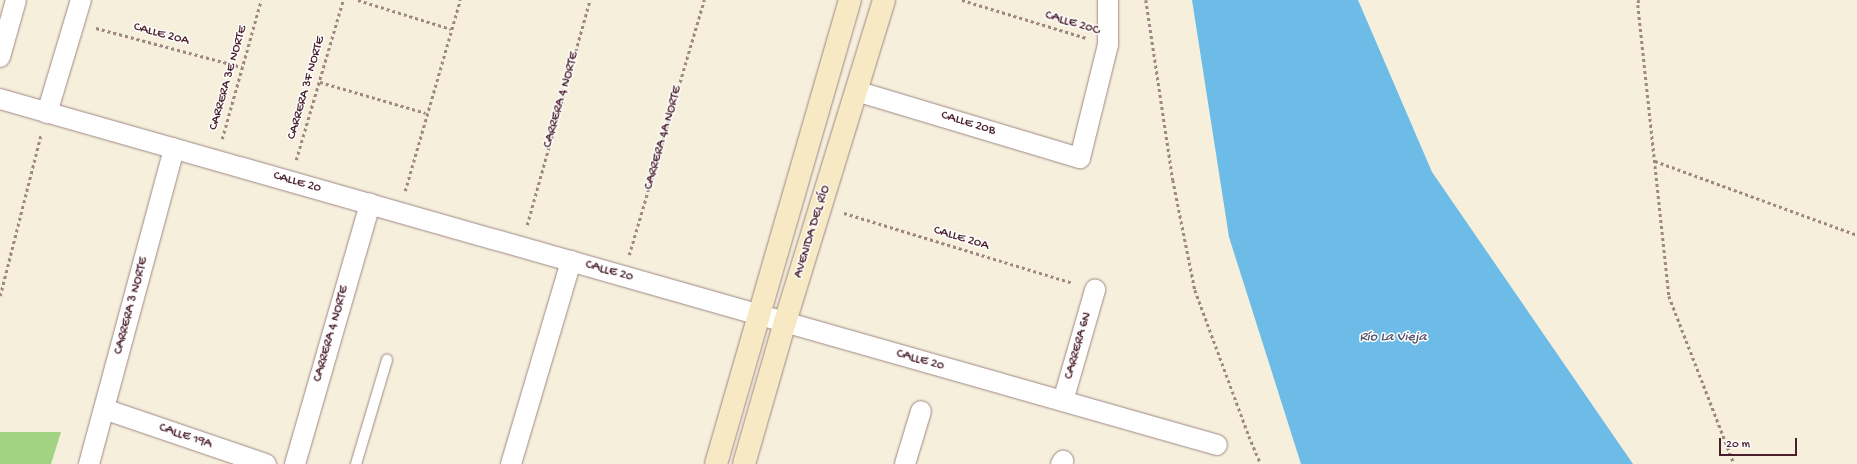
<!DOCTYPE html>
<html>
<head>
<meta charset="utf-8">
<style>
	body { margin:0 }
	#map { position:relative; width:1857px; height:464px; overflow:hidden; background:#f5efdc; font-family:"Gochi Hand",sans-serif }
	div>[style] { position:absolute }
	[style*='--x'] { left:calc(var(--x)*1px); top:calc(var(--y)*1px); width:calc(var(--w)*1px); rotate:calc(var(--a)*1deg) }
	.green>* { inset:0; background:#a1d382 }
	.water>* { inset:0; background:#6dbce8 }
	.path>* { height:2.5px; margin-top:-1.25px; transform-origin:0; background:repeating-linear-gradient(90deg,#a08784 0 3px,transparent 0 6px) }
	.roads { filter:drop-shadow(0 0 1px #a08784) drop-shadow(0 0 1px #a08784) }
	.lane>* { height:10px; margin:-5px; padding:0 5px; transform-origin:5px; border-radius:5px; background:#fff }
	.street>* { height:20px; margin:-10px; padding:0 10px; transform-origin:10px; border-radius:10px; background:#fff }
	.secondary>* { height:22px; margin:-11px; padding:0 11px; transform-origin:11px; border-radius:11px; background:#f6e9c3 }
	span { translate:-50% -50%; white-space:nowrap; text-align:center; line-height:1.15; -webkit-text-stroke:3px #fff; paint-order:stroke }
	.street-label { font-size:13px; color:#4a1f2b }
	.water-label { font-size:14px; color:#56566d; font-style:italic }
	.scale { position:absolute; left:1719px; top:438px; width:78px; height:18px; box-sizing:border-box; border:2px solid #4a1f2b; border-top:0; padding-left:5px; font-size:12px; line-height:14px; white-space:nowrap; color:#4a1f2b; -webkit-text-stroke:3px #fff; paint-order:stroke }
</style>
</head>
<body>
<div id="map">
	<div class="green">
		<div style="clip-path:polygon(0 432px,61px 432px,51px 464px,0 464px)"></div>
	</div>
	<div class="water">
		<div style="clip-path:polygon(1192px 0,1358px 0,1432px 172px,1633px 464px,1301px 464px,1229px 237px)"></div>
	</div>
	<div class="path">
		<div style="--x:358;--y:0;--w:97;--a:17.3"></div>
		<div style="--x:962;--y:0;--w:130;--a:17"></div>
		<div style="--x:1146;--y:0;--w:182;--a:81.5"></div>
		<div style="--x:1173;--y:180;--w:112;--a:78.7"></div>
		<div style="--x:1195;--y:290;--w:156;--a:69.7"></div>
		<div style="--x:1249;--y:436;--w:30;--a:67"></div>
		<div style="--x:1639;--y:0;--w:5;--a:101"></div>
		<div style="--x:1638;--y:5;--w:293;--a:83.9"></div>
		<div style="--x:1669;--y:296;--w:180;--a:68.8"></div>
		<div style="--x:96;--y:28;--w:151;--a:15"></div>
		<div style="--x:320;--y:82;--w:110;--a:16.3"></div>
		<div style="--x:222;--y:139;--w:144;--a:-74.3"></div>
		<div style="--x:296;--y:160;--w:167;--a:-73.6"></div>
		<div style="--x:1655;--y:161;--w:215;--a:20.1"></div>
		<div style="--x:405;--y:191;--w:199;--a:-73.9"></div>
		<div style="--x:844;--y:213;--w:239;--a:17"></div>
		<div style="--x:527;--y:225;--w:234;--a:-74.4"></div>
		<div style="--x:629;--y:255;--w:266;--a:-73.6"></div>
		<div style="--x:0;--y:296;--w:167;--a:-75.8"></div>
	</div>
	<div class="roads">
		<div class="lane">
			<div style="--x:356;--y:464;--w:109;--a:-73.4"></div>
		</div>
		<div class="street">
			<div style="--x:0;--y:57;--w:59;--a:-74.3"></div>
			<div style="--x:856;--y:91;--w:234;--a:16.7"></div>
			<div style="--x:1080;--y:158;--w:116;--a:-76.1"></div>
			<div style="--x:1108;--y:45;--w:45;--a:-90"></div>
			<div style="--x:0;--y:99;--w:1265;--a:15.87"></div>
			<div style="--x:47;--y:113;--w:118;--a:-73.3"></div>
			<div style="--x:1063;--y:401;--w:116;--a:-73.9"></div>
			<div style="--x:104;--y:409;--w:171;--a:18.8"></div>
			<div style="--x:89;--y:464;--w:327;--a:-74.9"></div>
			<div style="--x:295;--y:464;--w:271;--a:-73.9"></div>
			<div style="--x:511;--y:464;--w:212;--a:-73.5"></div>
			<div style="--x:905;--y:464;--w:55;--a:-73.2"></div>
			<div style="--x:1061;--y:464;--w:4;--a:-56"></div>
		</div>
		<div class="secondary">
			<div style="--x:716;--y:464;--w:483;--a:-73.9"></div>
			<div style="--x:744;--y:464;--w:148;--a:-73.9"></div>
			<div style="--x:785;--y:322;--w:337;--a:-72.9"></div>
		</div>
	</div>
	<div class="street-label">
		<span style="left:1072px;top:24px;rotate:17deg">CALLE 20C</span>
		<span style="left:161px;top:35px;rotate:15deg">CALLE 20A</span>
		<span style="left:229px;top:78px;rotate:-74deg">CARRERA 3E NORTE</span>
		<span style="left:307px;top:88px;rotate:-74deg">CARRERA 3F NORTE</span>
		<span style="left:562px;top:100px;rotate:-74deg">CARRERA 4 NORTE</span>
		<span style="left:968px;top:124px;rotate:17deg">CALLE 20B</span>
		<span style="left:664px;top:138px;rotate:-74deg">CARRERA 4A NORTE</span>
		<span style="left:297px;top:183px;rotate:16deg">CALLE 20</span>
		<span style="left:813px;top:232px;rotate:-73deg">AVENIDA DEL RÍO</span>
		<span style="left:961px;top:239px;rotate:17deg">CALLE 20A</span>
		<span style="left:609px;top:272px;rotate:16deg">CALLE 20</span>
		<span style="left:132px;top:306px;rotate:-75deg">CARRERA 3 NORTE</span>
		<span style="left:332px;top:334px;rotate:-74deg">CARRERA 4 NORTE</span>
		<span style="left:1079px;top:346px;rotate:-74deg">CARRERA 6N</span>
		<span style="left:920px;top:361px;rotate:16deg">CALLE 20</span>
		<span style="left:185px;top:437px;rotate:19deg">CALLE 19A</span>
	</div>
	<div class="water-label">
		<span style="left:1393px;top:338px">Río La Vieja</span>
	</div>
	<div class="scale">20 m</div>
</div>
</body>
</html>
